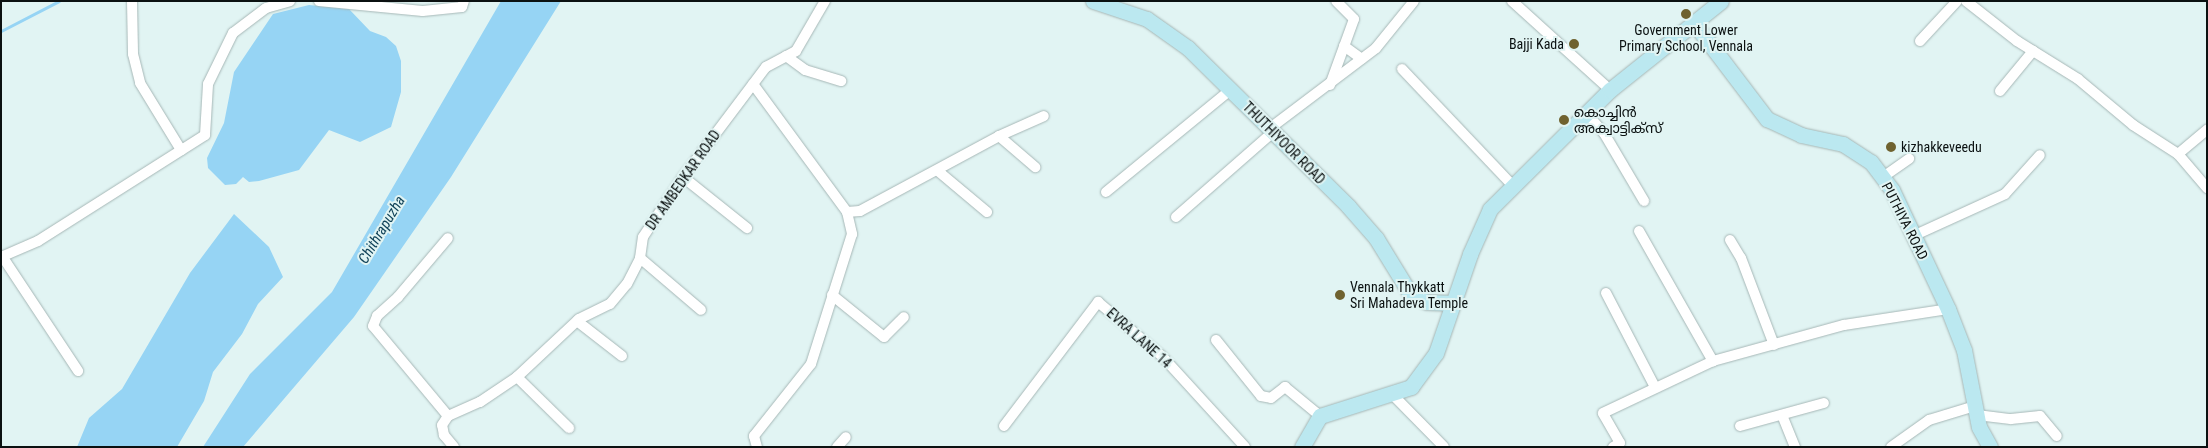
<!DOCTYPE html>
<html>
<head>
<meta charset="utf-8">
<style>
	body { margin:0 }
	#map { position:relative; width:2208px; height:448px; overflow:hidden; background:#e1f4f3; font-family:"Roboto Condensed","Noto Sans Malayalam",sans-serif }
	div>[style] { position:absolute }
	[style*='--x'] { left:calc(var(--x)*1px); top:calc(var(--y)*1px); width:calc(var(--w)*1px); rotate:calc(var(--a)*1deg) }
	.water>* { inset:0; background:#96d4f4 }
	.stream>* { height:3px; margin:-1.5px; padding:0 1.5px; transform-origin:1.5px; border-radius:1.5px; background:#96d4f4 }
	.roads { filter:drop-shadow(0 0 1px #a6b7b6) drop-shadow(0 0 1px #a6b7b6) }
	.street>* { height:10px; margin:-5px; padding:0 5px; transform-origin:5px; border-radius:5px; background:#fff }
	.secondary>* { height:15px; margin:-7.5px; padding:0 7.5px; transform-origin:7.5px; border-radius:7.5px; background:#bbe8f0 }
	.dots>* { width:14px; height:14px; translate:-50% -50%; box-sizing:border-box; border:2px solid #e1f4f3; border-radius:50% }
	span { translate:-50% -50%; white-space:nowrap; text-align:center; line-height:1.15; -webkit-text-stroke:4px #e1f4f3; paint-order:stroke }
	.poi-label { font-size:14px; color:#0b1111 }
	.right { translate:-100% -50%; text-align:right }
	.left { translate:0 -50%; text-align:left }
	.street-label { font-size:14px; color:#0b1111 }
	.water-label { font-size:15px; color:#114359; font-style:italic }
	.frame { position:absolute; inset:0; border:2px solid #0b1111; pointer-events:none }
</style>
</head>
<body>
<div id="map">
	<div class="water">
		<div style="clip-path:polygon(501px 1px,561px 1px,451px 177px,354px 317px,243px 447px,203px 447px,250px 374px,332px 292px)"></div>
		<div style="clip-path:polygon(309px 5px,349px 9px,370px 31px,386px 37px,396px 46px,401px 61px,401px 92px,391px 127px,360px 142px,329px 130px,299px 170px,259px 181px,249px 182px,243px 177px,236px 184px,225px 185px,208px 168px,207px 158px,224px 123px,234px 72px,273px 14px)"></div>
		<div style="clip-path:polygon(234px 214px,269px 247px,283px 277px,258px 304px,242px 334px,213px 372px,204px 401px,177px 447px,77px 447px,89px 418px,122px 389px,190px 273px)"></div>
	</div>
	<div class="stream">
		<div style="--x:1;--y:31;--w:65;--a:-27.3"></div>
	</div>
	<div class="roads">
		<div class="street">
			<div style="--x:132;--y:1;--w:53;--a:88.9"></div>
			<div style="--x:133;--y:54;--w:30;--a:76"></div>
			<div style="--x:140;--y:83;--w:79;--a:58.5"></div>
			<div style="--x:319;--y:1;--w:104;--a:5.5"></div>
			<div style="--x:423;--y:11;--w:39;--a:-6"></div>
			<div style="--x:462;--y:7;--w:6;--a:-72"></div>
			<div style="--x:1512;--y:1;--w:132;--a:42.2"></div>
			<div style="--x:1966;--y:1;--w:65;--a:38.1"></div>
			<div style="--x:2017;--y:41;--w:72;--a:31.9"></div>
			<div style="--x:2078;--y:79;--w:72;--a:39.9"></div>
			<div style="--x:2133;--y:125;--w:54;--a:32.8"></div>
			<div style="--x:2178;--y:154;--w:38;--a:-40"></div>
			<div style="--x:1920;--y:41;--w:54;--a:-47.2"></div>
			<div style="--x:1344;--y:46;--w:22;--a:36"></div>
			<div style="--x:786;--y:56;--w:24;--a:36"></div>
			<div style="--x:805;--y:70;--w:38;--a:17"></div>
			<div style="--x:1402;--y:69;--w:161;--a:46.5"></div>
			<div style="--x:753;--y:84;--w:159;--a:53.7"></div>
			<div style="--x:847;--y:212;--w:23;--a:77"></div>
			<div style="--x:852;--y:234;--w:136;--a:107.5"></div>
			<div style="--x:811;--y:364;--w:92;--a:128.4"></div>
			<div style="--x:754;--y:436;--w:11;--a:75"></div>
			<div style="--x:1330;--y:85;--w:70;--a:-70"></div>
			<div style="--x:1354;--y:19;--w:25;--a:-135"></div>
			<div style="--x:2000;--y:91;--w:52;--a:-50.5"></div>
			<div style="--x:1586;--y:113;--w:27;--a:48"></div>
			<div style="--x:1604;--y:133;--w:79;--a:59.5"></div>
			<div style="--x:1269;--y:129;--w:134;--a:-37.1"></div>
			<div style="--x:1376;--y:48;--w:60;--a:-51"></div>
			<div style="--x:999;--y:136;--w:49;--a:-24"></div>
			<div style="--x:2178;--y:154;--w:45;--a:49.5"></div>
			<div style="--x:938;--y:171;--w:64;--a:39.9"></div>
			<div style="--x:683;--y:177;--w:82;--a:38.6"></div>
			<div style="--x:1883;--y:177;--w:32;--a:-35"></div>
			<div style="--x:1106;--y:192;--w:161;--a:-39.4"></div>
			<div style="--x:847;--y:212;--w:13;--a:-4"></div>
			<div style="--x:860;--y:211;--w:158;--a:-28.3"></div>
			<div style="--x:999;--y:136;--w:48;--a:40.7"></div>
			<div style="--x:1176;--y:217;--w:129;--a:-41.2"></div>
			<div style="--x:1639;--y:231;--w:150;--a:60.4"></div>
			<div style="--x:1913;--y:236;--w:101;--a:-24.5"></div>
			<div style="--x:2005;--y:194;--w:52;--a:-48.1"></div>
			<div style="--x:1730;--y:240;--w:21;--a:59"></div>
			<div style="--x:1741;--y:258;--w:93;--a:69.2"></div>
			<div style="--x:2;--y:256;--w:138;--a:56.5"></div>
			<div style="--x:1;--y:257;--w:40;--a:-23.4"></div>
			<div style="--x:38;--y:241;--w:198;--a:-32.4"></div>
			<div style="--x:205;--y:135;--w:51;--a:-86.6"></div>
			<div style="--x:208;--y:84;--w:57;--a:-63.9"></div>
			<div style="--x:233;--y:33;--w:41;--a:-37.1"></div>
			<div style="--x:266;--y:8;--w:25;--a:-16"></div>
			<div style="--x:640;--y:258;--w:80;--a:40.4"></div>
			<div style="--x:1606;--y:293;--w:106;--a:62.5"></div>
			<div style="--x:832;--y:295;--w:67;--a:38.9"></div>
			<div style="--x:884;--y:337;--w:28;--a:-45"></div>
			<div style="--x:577;--y:321;--w:57;--a:37.9"></div>
			<div style="--x:1216;--y:340;--w:72;--a:51.2"></div>
			<div style="--x:1261;--y:396;--w:10;--a:11"></div>
			<div style="--x:1271;--y:398;--w:18;--a:-38"></div>
			<div style="--x:1285;--y:387;--w:45;--a:39.6"></div>
			<div style="--x:517;--y:377;--w:73;--a:44.4"></div>
			<div style="--x:1392;--y:394;--w:74;--a:45.5"></div>
			<div style="--x:1782;--y:415;--w:35;--a:68"></div>
			<div style="--x:1977;--y:415;--w:34;--a:7"></div>
			<div style="--x:2011;--y:419;--w:29;--a:-6"></div>
			<div style="--x:2040;--y:416;--w:26;--a:50"></div>
			<div style="--x:448;--y:416;--w:117;--a:-129.8"></div>
			<div style="--x:373;--y:326;--w:11;--a:-68"></div>
			<div style="--x:377;--y:316;--w:28;--a:-42"></div>
			<div style="--x:398;--y:297;--w:77;--a:-49.7"></div>
			<div style="--x:1004;--y:426;--w:156;--a:-52.8"></div>
			<div style="--x:1098;--y:302;--w:84;--a:40.2"></div>
			<div style="--x:1162;--y:356;--w:123;--a:47.6"></div>
			<div style="--x:1740;--y:426;--w:87;--a:-15.3"></div>
			<div style="--x:454;--y:447;--w:16;--a:-130"></div>
			<div style="--x:444;--y:435;--w:10;--a:-101"></div>
			<div style="--x:442;--y:425;--w:11;--a:-56"></div>
			<div style="--x:448;--y:416;--w:35;--a:-24"></div>
			<div style="--x:480;--y:402;--w:45;--a:-34"></div>
			<div style="--x:517;--y:377;--w:85;--a:-43.1"></div>
			<div style="--x:579;--y:319;--w:34;--a:-26"></div>
			<div style="--x:610;--y:304;--w:26;--a:-50"></div>
			<div style="--x:627;--y:284;--w:29;--a:-63"></div>
			<div style="--x:640;--y:258;--w:21;--a:-82"></div>
			<div style="--x:643;--y:237;--w:72;--a:-56.3"></div>
			<div style="--x:683;--y:177;--w:138;--a:-53"></div>
			<div style="--x:766;--y:67;--w:34;--a:-28"></div>
			<div style="--x:796;--y:51;--w:58;--a:-59.9"></div>
			<div style="--x:837;--y:447;--w:13;--a:-48"></div>
			<div style="--x:1613;--y:447;--w:8;--a:-30"></div>
			<div style="--x:1620;--y:443;--w:34;--a:-120"></div>
			<div style="--x:1603;--y:413;--w:122;--a:-25.3"></div>
			<div style="--x:1713;--y:361;--w:136;--a:-15.4"></div>
			<div style="--x:1844;--y:325;--w:105;--a:-8.7"></div>
			<div style="--x:1891;--y:447;--w:47;--a:-35.4"></div>
			<div style="--x:1929;--y:420;--w:48;--a:-16.9"></div>
		</div>
		<div class="secondary">
			<div style="--x:1093;--y:1;--w:57;--a:18.4"></div>
			<div style="--x:1147;--y:19;--w:50;--a:35.3"></div>
			<div style="--x:1188;--y:48;--w:225;--a:44.6"></div>
			<div style="--x:1348;--y:206;--w:43;--a:48.8"></div>
			<div style="--x:1376;--y:238;--w:67;--a:58.4"></div>
			<div style="--x:1411;--y:295;--w:17;--a:24"></div>
			<div style="--x:1427;--y:302;--w:26;--a:2"></div>
			<div style="--x:1694;--y:23;--w:121;--a:52.8"></div>
			<div style="--x:1767;--y:119;--w:38;--a:25"></div>
			<div style="--x:1801;--y:135;--w:43;--a:12.1"></div>
			<div style="--x:1843;--y:144;--w:33;--a:33"></div>
			<div style="--x:1871;--y:162;--w:35;--a:53"></div>
			<div style="--x:1892;--y:190;--w:132;--a:64.8"></div>
			<div style="--x:1948;--y:309;--w:44;--a:68.7"></div>
			<div style="--x:1964;--y:350;--w:78;--a:79"></div>
			<div style="--x:1979;--y:427;--w:23;--a:61"></div>
			<div style="--x:1302;--y:447;--w:36;--a:-60"></div>
			<div style="--x:1320;--y:416;--w:96;--a:-17.7"></div>
			<div style="--x:1411;--y:387;--w:42;--a:-53.7"></div>
			<div style="--x:1436;--y:353;--w:105;--a:-71"></div>
			<div style="--x:1470;--y:254;--w:49;--a:-66"></div>
			<div style="--x:1490;--y:209;--w:169;--a:-44.8"></div>
			<div style="--x:1610;--y:90;--w:142;--a:-38.7"></div>
		</div>
	</div>
	<div class="dots">
		<div style="left:1686px;top:14px;background:#6f622f"></div>
		<div style="left:1574px;top:44px;background:#6f622f"></div>
		<div style="left:1564px;top:120px;background:#6f622f"></div>
		<div style="left:1891px;top:147px;background:#6f622f"></div>
		<div style="left:1340px;top:295px;background:#6f622f"></div>
	</div>
	<div class="poi-label">
		<span style="left:1686px;top:38px">Government Lower<br>Primary School, Vennala</span>
		<span class="right" style="left:1564px;top:44px">Bajji Kada</span>
		<span class="left" style="left:1574px;top:120px">കൊച്ചിൻ<br>അക്വാട്ടിക്സ്</span>
		<span class="left" style="left:1901px;top:147px">kizhakkeveedu</span>
		<span class="left" style="left:1350px;top:295px">Vennala Thykkatt<br>Sri Mahadeva Temple</span>
	</div>
	<div class="street-label">
		<span style="left:1284px;top:143px;rotate:45deg">THUTHIYOOR ROAD</span>
		<span style="left:683px;top:180px;rotate:-55deg">DR AMBEDKAR ROAD</span>
		<span style="left:1905px;top:221px;rotate:63deg">PUTHIYA ROAD</span>
		<span style="left:1139px;top:338px;rotate:42deg">EVRA LANE 14</span>
	</div>
	<div class="water-label">
		<span style="left:382px;top:230px;rotate:-59deg">Chithrapuzha</span>
	</div>
	<div class="frame"></div>
</div>
</body>
</html>
